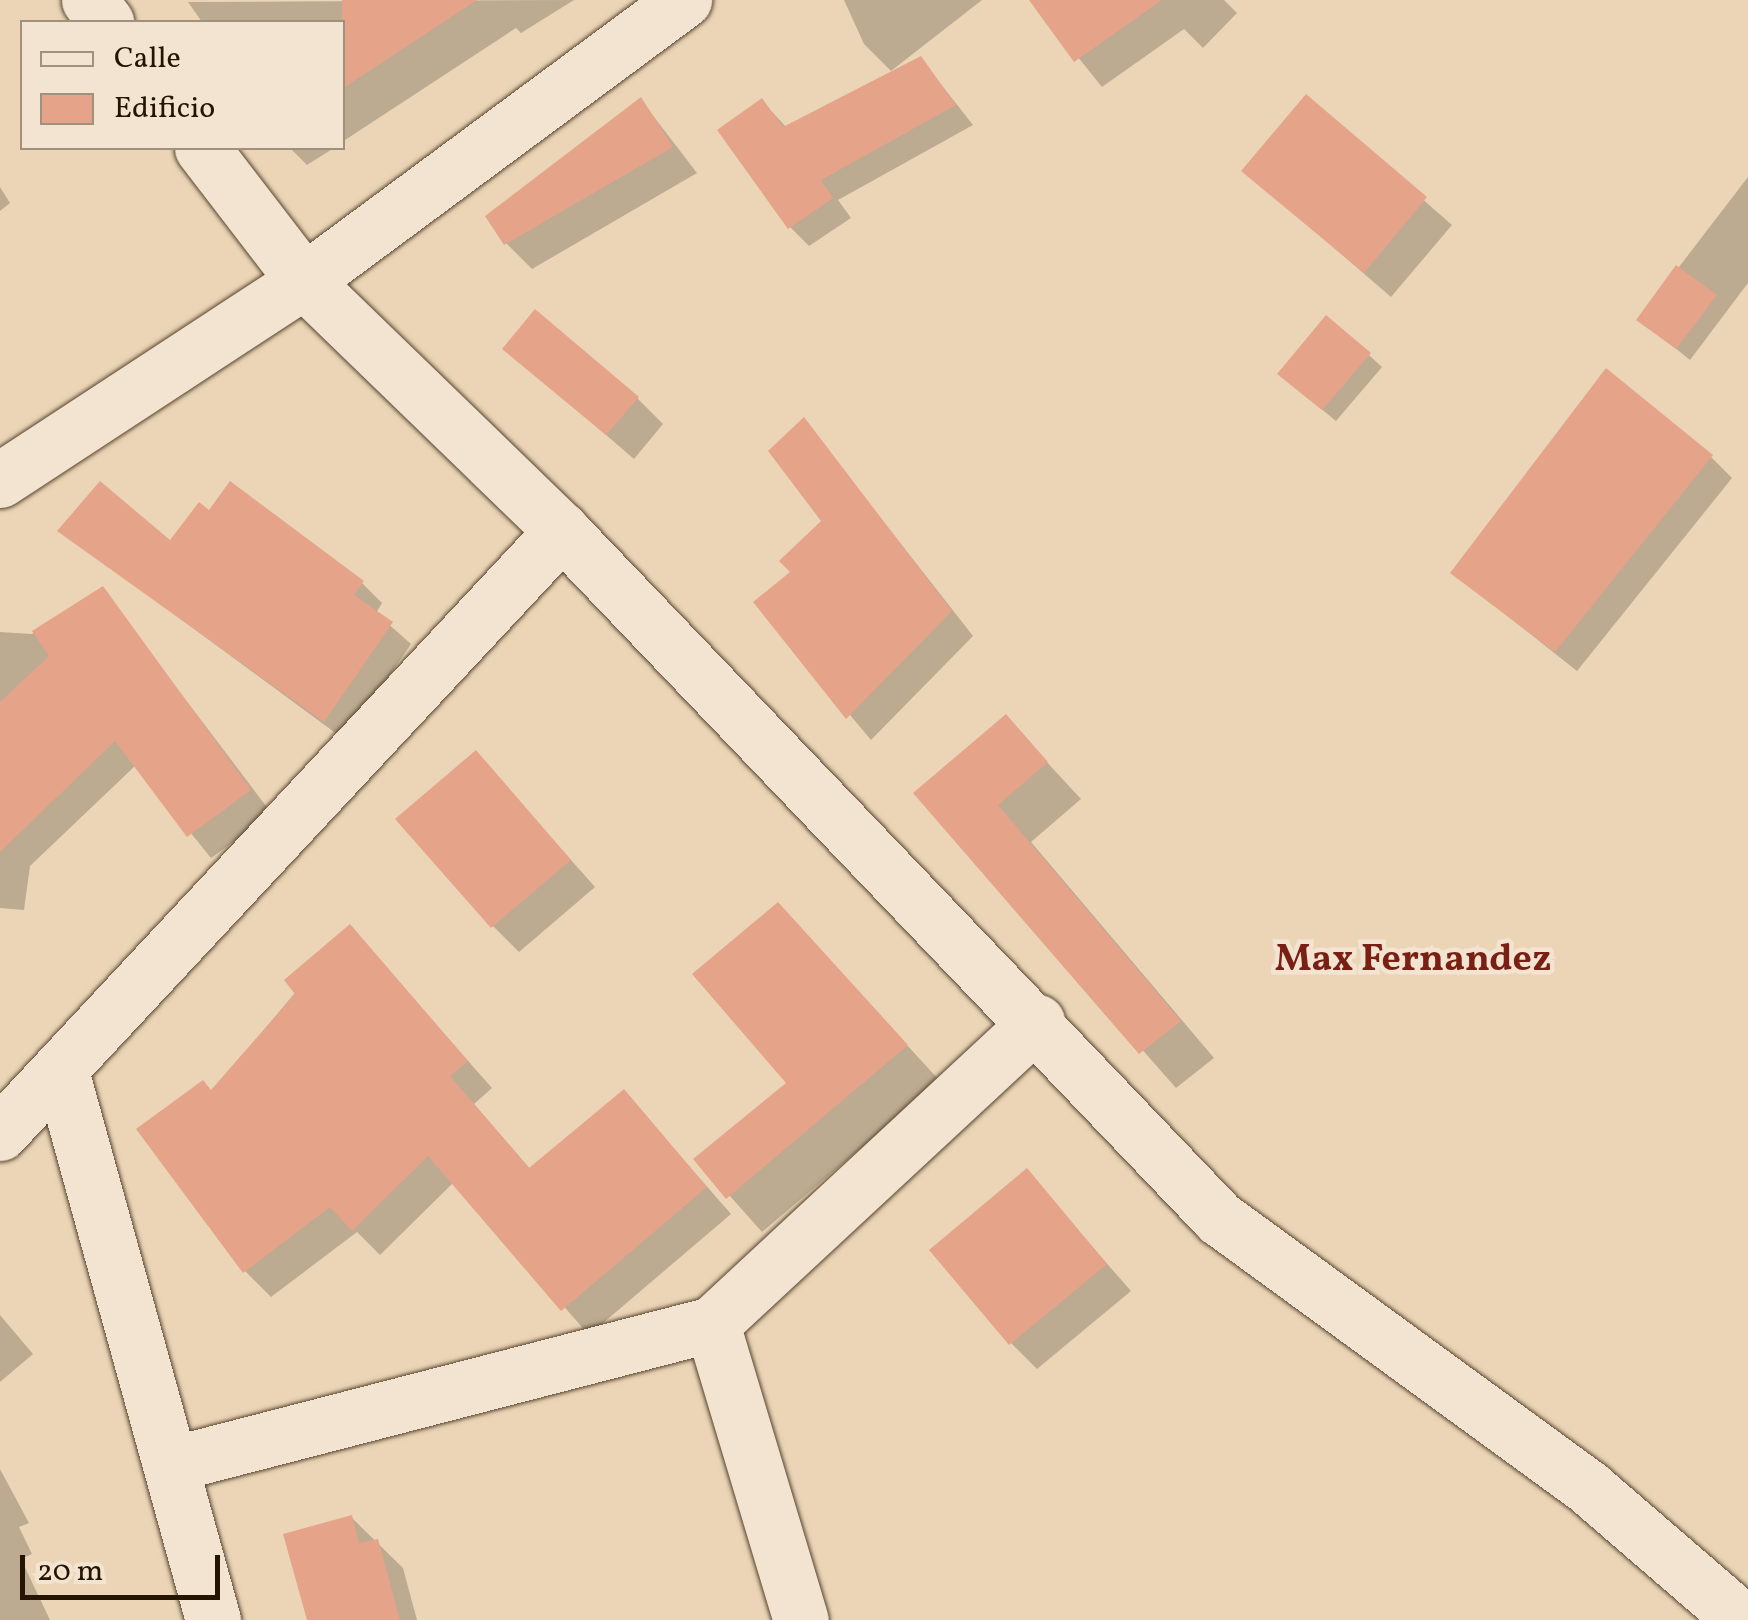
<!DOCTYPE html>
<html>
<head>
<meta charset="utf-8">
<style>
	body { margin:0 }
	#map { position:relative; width:1748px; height:1620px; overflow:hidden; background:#ebd5b6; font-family:Vollkorn,serif }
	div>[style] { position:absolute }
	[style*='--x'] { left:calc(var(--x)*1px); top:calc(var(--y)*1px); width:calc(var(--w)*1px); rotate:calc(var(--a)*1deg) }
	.shadow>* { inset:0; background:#0003 }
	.building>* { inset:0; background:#e5a489 }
	.roads { filter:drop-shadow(0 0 2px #57442f) drop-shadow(0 0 2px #57442f) }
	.minor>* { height:55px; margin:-27.5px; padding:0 27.5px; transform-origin:27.5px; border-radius:27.5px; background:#f2e4d0 }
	span { translate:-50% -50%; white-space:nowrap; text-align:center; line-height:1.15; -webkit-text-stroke:9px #f2e4d0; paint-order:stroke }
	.neighbourhood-label { font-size:38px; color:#7a1f14; font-weight:700 }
	.legend { position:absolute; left:20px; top:20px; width:325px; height:130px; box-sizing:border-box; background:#f2e4d0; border:2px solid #a0917e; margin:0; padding:12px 18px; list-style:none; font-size:30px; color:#261402 }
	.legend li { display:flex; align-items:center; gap:20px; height:50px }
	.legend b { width:50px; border:2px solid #a0917e }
	.scale { position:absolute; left:20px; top:1555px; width:200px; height:45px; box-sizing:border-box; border:5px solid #261402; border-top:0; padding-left:12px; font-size:30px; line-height:35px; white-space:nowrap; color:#261402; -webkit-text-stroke:8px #f2e4d0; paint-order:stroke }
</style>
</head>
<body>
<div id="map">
	<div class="shadow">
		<div style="clip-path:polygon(574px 0,521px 33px,516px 28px,342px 142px,342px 22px,202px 22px,188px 2px)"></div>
		<div style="clip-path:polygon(844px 0,982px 0,891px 71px,864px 44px)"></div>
		<div style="clip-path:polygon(1032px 0,1224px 0,1237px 13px,1203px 48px,1184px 29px,1102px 87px)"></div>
		<div style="clip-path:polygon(921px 59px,973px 125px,838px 200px,851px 218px,809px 246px,790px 227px,762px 101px,787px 128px)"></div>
		<div style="clip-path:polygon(1307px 98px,1452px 225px,1391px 297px,1245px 171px)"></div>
		<div style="clip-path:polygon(641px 100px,697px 173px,532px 269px,506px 243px)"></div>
		<div style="clip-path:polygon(290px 148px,334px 148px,307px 165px)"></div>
		<div style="clip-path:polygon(1748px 177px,1748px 283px,1690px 360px,1639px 319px)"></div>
		<div style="clip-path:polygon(0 187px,10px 203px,0 211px)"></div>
		<div style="clip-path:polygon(506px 349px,637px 398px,663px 424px,634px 459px)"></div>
		<div style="clip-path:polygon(1369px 355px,1382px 367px,1336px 421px,1293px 386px)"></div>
		<div style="clip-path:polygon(804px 420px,973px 636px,871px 740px,756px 603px,794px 573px,824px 522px)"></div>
		<div style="clip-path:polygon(1711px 457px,1732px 478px,1577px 671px,1453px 573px)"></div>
		<div style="clip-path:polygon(210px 513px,362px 583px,382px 603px,376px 613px,411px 644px,345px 740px,61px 531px,171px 543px)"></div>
		<div style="clip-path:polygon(102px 589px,272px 814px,211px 858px,136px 765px,30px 866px,24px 910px,0 908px,0 632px,32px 634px)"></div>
		<div style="clip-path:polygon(1005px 717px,1081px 799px,1031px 842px,1214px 1058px,1176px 1088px,916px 793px)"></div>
		<div style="clip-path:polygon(476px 753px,595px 887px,519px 952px,493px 926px)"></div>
		<div style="clip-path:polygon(778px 905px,940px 1081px,762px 1232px,697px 1159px,790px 1083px)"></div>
		<div style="clip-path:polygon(350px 927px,492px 1088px,474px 1104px,531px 1170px,624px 1092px,731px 1214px,589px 1335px,454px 1182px,380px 1255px,357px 1232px,271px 1297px,245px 1271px,212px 1092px)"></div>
		<div style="clip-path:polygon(1027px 1172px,1131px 1291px,1037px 1369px,1011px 1343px)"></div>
		<div style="clip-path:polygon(0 1315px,33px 1354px,0 1382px)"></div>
		<div style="clip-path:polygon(0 1469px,29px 1523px,19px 1527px,32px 1554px,21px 1559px,50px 1620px,0 1620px)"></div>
		<div style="clip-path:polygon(351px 1517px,403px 1568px,417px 1620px,310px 1620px)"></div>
	</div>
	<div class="building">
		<div style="clip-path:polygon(342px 0,477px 0,342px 89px)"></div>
		<div style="clip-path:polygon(1029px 0,1162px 0,1074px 62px)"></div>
		<div style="clip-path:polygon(921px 56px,956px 105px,821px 180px,833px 198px,788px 229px,717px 130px,762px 98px,783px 127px)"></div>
		<div style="clip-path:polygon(1306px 94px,1427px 197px,1364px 273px,1241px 171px)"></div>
		<div style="clip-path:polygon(641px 97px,673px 147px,504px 245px,485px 216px)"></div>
		<div style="clip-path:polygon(1676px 265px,1717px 295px,1676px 349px,1636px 320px)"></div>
		<div style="clip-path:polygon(535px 309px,639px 397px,606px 435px,502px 349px)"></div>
		<div style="clip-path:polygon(1326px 315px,1371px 353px,1322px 410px,1277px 374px)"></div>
		<div style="clip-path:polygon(1606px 368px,1713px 455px,1555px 652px,1450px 573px)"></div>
		<div style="clip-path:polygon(804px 417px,952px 611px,846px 719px,753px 602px,790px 572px,779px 561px,821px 521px,768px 451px)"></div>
		<div style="clip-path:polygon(100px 481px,170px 540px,199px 502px,209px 510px,230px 481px,364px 581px,354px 595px,393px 622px,324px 722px,57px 531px)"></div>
		<div style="clip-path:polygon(103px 586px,251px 790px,187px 837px,115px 741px,0 852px,0 702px,49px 656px,32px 631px)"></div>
		<div style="clip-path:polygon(1006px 714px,1048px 762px,998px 805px,1181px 1021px,1139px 1054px,913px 793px)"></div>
		<div style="clip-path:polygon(476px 750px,571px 860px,491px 928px,395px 819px)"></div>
		<div style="clip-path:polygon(778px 902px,908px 1045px,726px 1199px,693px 1159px,786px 1083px,692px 974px)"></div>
		<div style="clip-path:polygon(350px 924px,468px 1061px,450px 1076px,529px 1168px,624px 1089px,707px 1187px,561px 1311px,428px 1156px,352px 1231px,330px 1207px,243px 1273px,136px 1129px,203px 1080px,211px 1090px,295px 994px,284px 980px)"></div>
		<div style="clip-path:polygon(1027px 1168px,1107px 1264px,1009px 1345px,929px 1250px)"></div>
		<div style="clip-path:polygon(352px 1515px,359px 1543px,378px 1539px,400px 1620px,307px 1620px,283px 1534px)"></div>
	</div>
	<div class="roads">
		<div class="minor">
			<div style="--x:89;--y:0;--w:28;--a:52"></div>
			<div style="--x:202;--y:148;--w:168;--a:52.5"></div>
			<div style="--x:304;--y:281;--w:359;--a:44.1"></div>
			<div style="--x:562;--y:531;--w:951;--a:46.28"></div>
			<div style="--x:1219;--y:1218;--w:458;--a:36.1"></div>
			<div style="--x:1589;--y:1488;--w:202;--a:40.8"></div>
			<div style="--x:0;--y:480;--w:363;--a:-33.2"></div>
			<div style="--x:304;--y:281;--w:473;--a:-36.5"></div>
			<div style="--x:61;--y:1071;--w:570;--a:74.52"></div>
			<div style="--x:0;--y:1133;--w:824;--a:-46.97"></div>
			<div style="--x:712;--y:1324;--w:309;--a:73.3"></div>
			<div style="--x:172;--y:1464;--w:558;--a:-14.53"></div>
			<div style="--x:712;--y:1324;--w:444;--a:-42.9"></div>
		</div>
	</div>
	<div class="neighbourhood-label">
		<span style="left:1413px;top:961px">Max Fernandez</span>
	</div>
	<ul class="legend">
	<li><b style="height:12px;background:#f2e4d0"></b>Calle</li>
	<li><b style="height:28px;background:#e5a489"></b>Edificio</li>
	</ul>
	<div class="scale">20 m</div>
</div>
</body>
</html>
